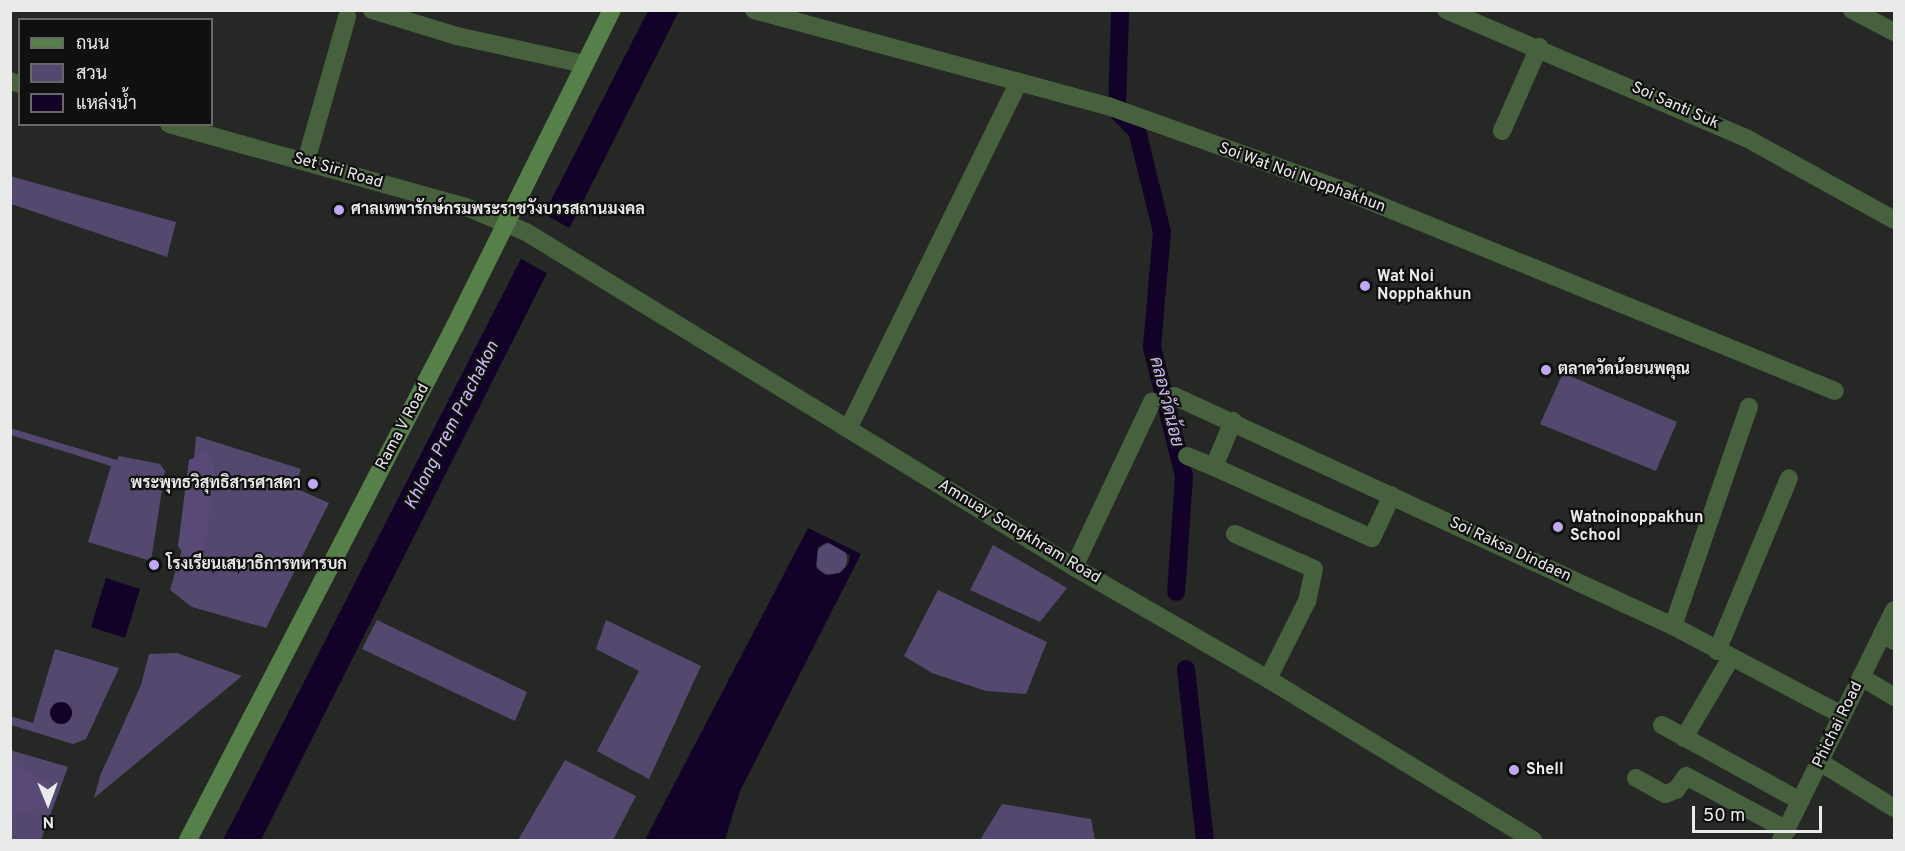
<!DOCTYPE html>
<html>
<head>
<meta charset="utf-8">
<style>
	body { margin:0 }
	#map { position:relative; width:1905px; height:851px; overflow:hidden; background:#262825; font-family:Overpass,Sarabun,sans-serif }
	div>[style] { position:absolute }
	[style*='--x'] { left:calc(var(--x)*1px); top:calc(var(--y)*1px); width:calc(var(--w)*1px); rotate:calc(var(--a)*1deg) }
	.green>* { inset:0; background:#55486f }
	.round { border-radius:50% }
	.forest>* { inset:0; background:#594977 }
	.water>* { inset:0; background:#130228 }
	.pier>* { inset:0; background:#262825 }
	.canal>* { height:18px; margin:-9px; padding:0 9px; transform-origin:9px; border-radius:9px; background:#130228 }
	.minor>* { height:18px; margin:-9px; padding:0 9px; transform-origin:9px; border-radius:9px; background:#47603e }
	.tertiary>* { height:18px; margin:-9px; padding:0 9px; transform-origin:9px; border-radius:9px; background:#47603e }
	.secondary>* { height:18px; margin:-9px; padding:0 9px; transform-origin:9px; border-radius:9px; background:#577f49 }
	.dots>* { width:16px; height:16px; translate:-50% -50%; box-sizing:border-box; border:3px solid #0f100f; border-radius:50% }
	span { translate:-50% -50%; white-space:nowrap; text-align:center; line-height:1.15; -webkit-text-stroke:4.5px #0f100f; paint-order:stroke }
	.street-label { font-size:16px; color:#e9ebe9 }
	.poi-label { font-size:16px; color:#e9ebe9; font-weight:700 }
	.left { translate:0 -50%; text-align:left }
	.right { translate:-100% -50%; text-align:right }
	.water-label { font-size:18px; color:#cdb9f5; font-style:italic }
	.frame { position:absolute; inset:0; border:12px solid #e9ebe9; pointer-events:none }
	.legend { position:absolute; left:18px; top:18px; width:195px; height:108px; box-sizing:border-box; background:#0f100f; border:2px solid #666866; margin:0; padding:8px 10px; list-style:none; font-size:18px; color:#e9ebe9 }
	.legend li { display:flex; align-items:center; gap:12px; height:30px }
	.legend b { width:30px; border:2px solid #666866 }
	.north { position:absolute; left:18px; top:773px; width:60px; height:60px; -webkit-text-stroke:4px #0f100f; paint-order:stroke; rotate:179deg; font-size:16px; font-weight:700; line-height:24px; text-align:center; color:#e9ebe9 }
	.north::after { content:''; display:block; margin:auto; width:21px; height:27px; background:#e9ebe9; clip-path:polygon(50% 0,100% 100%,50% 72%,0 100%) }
	.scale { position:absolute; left:1692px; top:806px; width:130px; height:27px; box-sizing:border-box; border:3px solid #e9ebe9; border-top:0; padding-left:8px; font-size:18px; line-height:21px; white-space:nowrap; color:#e9ebe9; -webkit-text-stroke:4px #0f100f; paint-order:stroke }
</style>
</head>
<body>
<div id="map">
	<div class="green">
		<div style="clip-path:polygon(10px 176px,176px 222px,167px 257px,11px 204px)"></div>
		<div style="clip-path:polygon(1563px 373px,1677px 422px,1656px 471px,1540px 424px)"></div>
		<div style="clip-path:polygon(10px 428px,117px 460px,119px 456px,160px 464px,165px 471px,151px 561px,88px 542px,111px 466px,11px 435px)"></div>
		<div style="clip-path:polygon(196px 436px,301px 469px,295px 488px,329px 503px,266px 628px,192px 607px,170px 590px,188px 529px)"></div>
		<div class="round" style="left:815px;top:543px;width:32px;height:32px"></div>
		<div style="clip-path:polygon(993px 545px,1067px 588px,1040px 622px,970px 590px)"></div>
		<div style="clip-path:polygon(938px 590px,1047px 642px,1026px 694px,986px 691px,932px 673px,904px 656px)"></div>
		<div style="clip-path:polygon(377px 620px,527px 692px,515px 721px,362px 649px)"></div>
		<div style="clip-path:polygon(606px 620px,701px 666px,649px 779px,597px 751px,639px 671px,596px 649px)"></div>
		<div style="clip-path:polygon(55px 649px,119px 668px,86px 739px,73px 744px,11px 725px,10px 716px,33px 723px)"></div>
		<div style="clip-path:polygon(177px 653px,242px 676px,94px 798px,100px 776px,141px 685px,149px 654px)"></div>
		<div style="clip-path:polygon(10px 750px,68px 767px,41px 840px,11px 840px)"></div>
		<div style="clip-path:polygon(565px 760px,636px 796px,613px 840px,518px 840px)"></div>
		<div style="clip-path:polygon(1002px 804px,1091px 819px,1095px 840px,980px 840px)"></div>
	</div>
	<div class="forest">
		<div style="clip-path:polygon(207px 452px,214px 461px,214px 482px,204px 550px,186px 558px,178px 546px,189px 460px)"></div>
		<div style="clip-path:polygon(10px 761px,53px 786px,46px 807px,11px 816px)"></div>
	</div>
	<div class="water">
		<div style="clip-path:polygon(648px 11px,679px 11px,261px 840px,223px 840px)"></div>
		<div style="clip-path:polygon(evenodd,808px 528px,861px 554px,740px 791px,725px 840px,645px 840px,808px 528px,827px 542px,850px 555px,848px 565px,840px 573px,826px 575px,816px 568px,818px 547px,827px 542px)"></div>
		<div style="clip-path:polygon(106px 578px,140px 589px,125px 638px,91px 627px)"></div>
		<div class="round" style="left:50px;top:702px;width:22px;height:22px"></div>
	</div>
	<div class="pier">
		<div style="clip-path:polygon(541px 212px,571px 229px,548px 274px,518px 257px)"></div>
	</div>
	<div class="canal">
		<div style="--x:1117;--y:108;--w:98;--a:-88.2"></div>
		<div style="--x:1119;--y:113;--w:25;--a:45"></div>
		<div style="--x:1137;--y:131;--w:104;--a:76.1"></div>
		<div style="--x:1162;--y:232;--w:115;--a:95"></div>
		<div style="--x:1152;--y:347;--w:133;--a:76.1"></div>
		<div style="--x:1184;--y:476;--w:116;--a:93.9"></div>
		<div style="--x:1186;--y:669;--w:172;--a:83.7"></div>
	</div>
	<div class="minor">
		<div style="--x:372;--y:10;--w:89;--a:17"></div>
		<div style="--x:457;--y:36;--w:130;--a:12.4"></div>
		<div style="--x:754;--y:10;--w:367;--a:15.2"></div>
		<div style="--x:1108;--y:106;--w:252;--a:19.7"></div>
		<div style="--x:1345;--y:191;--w:529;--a:22.2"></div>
		<div style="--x:1446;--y:10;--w:328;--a:23.1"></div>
		<div style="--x:1748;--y:139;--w:167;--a:29"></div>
		<div style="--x:1852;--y:10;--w:47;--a:27.6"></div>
		<div style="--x:1502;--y:131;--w:92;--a:-66.2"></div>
		<div style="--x:306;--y:161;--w:150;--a:-74.1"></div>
		<div style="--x:1174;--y:396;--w:549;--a:24.75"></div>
		<div style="--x:1673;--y:626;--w:191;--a:27.8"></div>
		<div style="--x:848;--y:429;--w:387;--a:-63.8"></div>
		<div style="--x:1187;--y:456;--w:29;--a:22"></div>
		<div style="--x:1214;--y:467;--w:50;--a:-67.6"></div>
		<div style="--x:1214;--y:467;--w:173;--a:24.2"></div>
		<div style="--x:1372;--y:538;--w:47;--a:-65.1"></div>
		<div style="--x:1235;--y:534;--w:86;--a:23.9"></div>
		<div style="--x:1314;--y:569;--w:33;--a:102"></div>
		<div style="--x:1307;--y:601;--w:87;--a:116.6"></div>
		<div style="--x:1074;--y:567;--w:183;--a:-64.7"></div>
		<div style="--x:1673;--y:626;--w:232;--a:-70.9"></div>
		<div style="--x:1882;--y:634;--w:14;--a:30"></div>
		<div style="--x:1717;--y:651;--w:187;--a:-67.4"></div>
		<div style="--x:1861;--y:677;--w:39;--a:31"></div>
		<div style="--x:1662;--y:725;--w:158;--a:28.8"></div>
		<div style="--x:1684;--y:738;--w:93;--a:-59.6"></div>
		<div style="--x:1820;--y:762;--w:87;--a:31.9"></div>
		<div style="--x:1636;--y:778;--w:33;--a:29"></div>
		<div style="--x:1665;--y:794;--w:12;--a:-20"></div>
		<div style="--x:1676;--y:790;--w:17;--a:-54"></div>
		<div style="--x:1686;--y:776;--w:115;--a:28.1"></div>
	</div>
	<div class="tertiary">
		<div style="--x:10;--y:81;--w:10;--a:17"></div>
		<div style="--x:169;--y:124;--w:308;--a:15.6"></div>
		<div style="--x:466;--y:207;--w:65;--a:22.6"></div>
		<div style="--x:526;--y:232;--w:642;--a:31.44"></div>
		<div style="--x:1074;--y:567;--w:224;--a:30"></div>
		<div style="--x:1268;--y:679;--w:310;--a:31.3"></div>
		<div style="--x:1781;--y:840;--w:256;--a:-63.8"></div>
	</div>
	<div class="secondary">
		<div style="--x:188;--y:840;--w:579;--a:-62.55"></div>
		<div style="--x:455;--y:326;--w:353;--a:-63.6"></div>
	</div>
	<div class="dots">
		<div style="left:339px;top:210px;background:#c1a8f3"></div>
		<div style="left:1365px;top:286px;background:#c1a8f3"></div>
		<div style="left:1546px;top:370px;background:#c1a8f3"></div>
		<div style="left:313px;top:484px;background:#c1a8f3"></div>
		<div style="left:1558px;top:527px;background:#c1a8f3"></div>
		<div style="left:154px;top:565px;background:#c1a8f3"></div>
		<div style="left:1514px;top:770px;background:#c1a8f3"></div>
	</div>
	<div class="street-label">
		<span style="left:1675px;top:106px;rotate:24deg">Soi Santi Suk</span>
		<span style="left:338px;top:171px;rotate:16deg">Set Siri Road</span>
		<span style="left:1302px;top:178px;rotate:20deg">Soi Wat Noi Nopphakhun</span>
		<span style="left:403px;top:427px;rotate:-62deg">Rama V Road</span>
		<span style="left:1019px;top:532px;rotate:31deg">Amnuay Songkhram Road</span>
		<span style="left:1510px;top:550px;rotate:25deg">Soi Raksa Dindaen</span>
		<span style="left:1838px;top:725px;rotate:-64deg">Phichai Road</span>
	</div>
	<div class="poi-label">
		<span class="left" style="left:351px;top:210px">ศาลเทพารักษ์กรมพระราชวังบวรสถานมงคล</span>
		<span class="left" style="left:1377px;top:286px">Wat Noi<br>Nopphakhun</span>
		<span class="left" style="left:1558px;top:370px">ตลาดวัดน้อยนพคุณ</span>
		<span class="right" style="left:301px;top:484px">พระพุทธวิสุทธิสารศาสดา</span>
		<span class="left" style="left:1570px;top:527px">Watnoinoppakhun<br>School</span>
		<span class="left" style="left:166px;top:565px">โรงเรียนเสนาธิการทหารบก</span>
		<span class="left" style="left:1526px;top:770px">Shell</span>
	</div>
	<div class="water-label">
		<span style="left:1165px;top:402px;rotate:76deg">คลองวัดน้อย</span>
		<span style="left:453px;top:426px;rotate:-63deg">Khlong Prem Prachakon</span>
	</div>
	<div class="frame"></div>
	<ul class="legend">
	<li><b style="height:8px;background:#577f49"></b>ถนน</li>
	<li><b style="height:16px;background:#55486f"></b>สวน</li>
	<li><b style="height:16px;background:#130228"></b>แหล่งน้ำ</li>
	</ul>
	<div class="north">N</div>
	<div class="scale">50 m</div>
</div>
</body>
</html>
